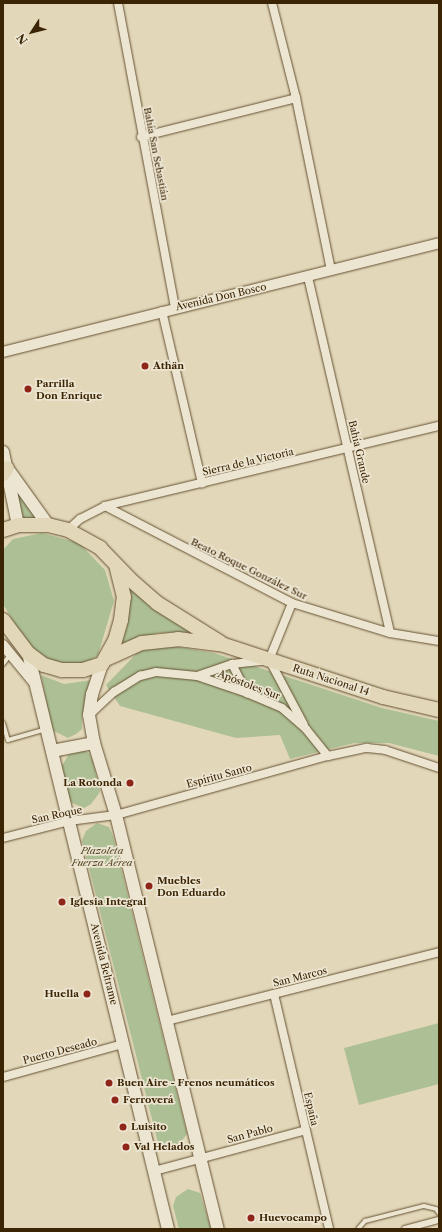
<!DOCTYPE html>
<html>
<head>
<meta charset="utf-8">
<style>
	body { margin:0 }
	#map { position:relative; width:442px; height:1232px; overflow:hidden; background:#e2d7b9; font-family:"Libre Caslon Text",serif }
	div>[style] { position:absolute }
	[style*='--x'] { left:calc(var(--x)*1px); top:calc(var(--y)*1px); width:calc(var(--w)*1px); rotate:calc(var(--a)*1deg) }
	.green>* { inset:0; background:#adbf94 }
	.roads { filter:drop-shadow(0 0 1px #655130) drop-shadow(0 0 1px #655130) }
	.service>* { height:4px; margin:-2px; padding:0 2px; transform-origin:2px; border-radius:2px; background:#ece5d2 }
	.pedestrian>* { height:6px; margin:-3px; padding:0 3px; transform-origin:3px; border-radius:3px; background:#ece5d2 }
	.minor>* { height:8px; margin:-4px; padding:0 4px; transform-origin:4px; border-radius:4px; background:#ece5d2 }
	.tertiary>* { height:10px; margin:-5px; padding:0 5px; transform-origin:5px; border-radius:5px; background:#ece5d2 }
	.secondary>* { height:12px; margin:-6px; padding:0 6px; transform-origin:6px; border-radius:6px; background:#ece5d2 }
	.trunk>* { height:14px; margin:-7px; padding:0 7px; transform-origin:7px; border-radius:7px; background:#e2d7b9 }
	.dots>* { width:11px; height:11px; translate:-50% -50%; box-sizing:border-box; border:2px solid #ece5d2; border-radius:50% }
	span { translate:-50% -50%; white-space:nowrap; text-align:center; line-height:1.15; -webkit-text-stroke:3.5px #ece5d2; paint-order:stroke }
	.street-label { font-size:10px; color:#3b2403 }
	.poi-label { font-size:10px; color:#3b2403; font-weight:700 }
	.left { translate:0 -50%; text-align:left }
	.right { translate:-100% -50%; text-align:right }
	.park-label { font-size:10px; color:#584b27; font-style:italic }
	.frame { position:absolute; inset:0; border:4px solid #3b2403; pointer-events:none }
	.north { position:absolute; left:12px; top:12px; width:40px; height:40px; -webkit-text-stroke:3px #ece5d2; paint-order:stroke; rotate:234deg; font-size:11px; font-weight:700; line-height:16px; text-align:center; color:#3b2403 }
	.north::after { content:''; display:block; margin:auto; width:14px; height:18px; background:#3b2403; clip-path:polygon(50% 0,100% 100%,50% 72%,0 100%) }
</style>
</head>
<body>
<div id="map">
	<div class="green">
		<div style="clip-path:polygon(14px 487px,38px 520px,21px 522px)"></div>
		<div style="clip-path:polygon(42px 533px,79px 543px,105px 570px,114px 601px,98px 655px,84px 665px,60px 668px,30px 649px,3px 604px,3px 550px,13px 539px)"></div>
		<div style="clip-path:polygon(127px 586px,193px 632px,156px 633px,116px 652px,128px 622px)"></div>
		<div style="clip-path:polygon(173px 646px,214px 653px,382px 708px,439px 721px,439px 756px,389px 743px,354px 743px,290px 759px,280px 735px,236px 738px,120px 706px,106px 685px,139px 651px)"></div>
		<div style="clip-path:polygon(41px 675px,64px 684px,92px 680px,82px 716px,82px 729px,76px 734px,68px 738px,52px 730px)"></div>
		<div style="clip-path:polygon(83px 750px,89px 753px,93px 762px,100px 792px,91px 804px,84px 808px,70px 802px,62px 766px,70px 752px)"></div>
		<div style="clip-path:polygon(97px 823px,109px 827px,113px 836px,187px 1134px,178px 1146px,171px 1150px,158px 1143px,82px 840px,86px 831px)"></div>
		<div style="clip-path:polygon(439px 1023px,439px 1084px,359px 1105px,344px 1048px)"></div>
		<div style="clip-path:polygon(188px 1189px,200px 1193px,211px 1229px,179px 1229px,173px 1206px,176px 1197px)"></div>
	</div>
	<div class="roads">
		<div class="service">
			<div style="--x:3;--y:664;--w:11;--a:-52"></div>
			<div style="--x:3;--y:723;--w:18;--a:74"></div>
			<div style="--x:8;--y:740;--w:40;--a:-16"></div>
			<div style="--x:358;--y:1229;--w:11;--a:-49"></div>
			<div style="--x:365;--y:1221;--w:61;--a:-14.3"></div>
			<div style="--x:424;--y:1206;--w:12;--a:14"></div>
			<div style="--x:436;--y:1209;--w:5;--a:53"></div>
		</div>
		<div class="pedestrian">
			<div style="--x:405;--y:1229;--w:35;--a:-15"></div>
		</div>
		<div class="minor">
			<div style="--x:118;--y:3;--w:310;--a:79.4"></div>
			<div style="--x:272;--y:3;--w:98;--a:75.8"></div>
			<div style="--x:296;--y:98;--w:176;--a:78.5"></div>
			<div style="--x:141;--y:137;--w:160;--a:-14.1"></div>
			<div style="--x:308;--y:277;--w:365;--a:77"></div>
			<div style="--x:162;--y:311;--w:177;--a:76.9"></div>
			<div style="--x:105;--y:506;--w:211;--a:27.4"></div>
			<div style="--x:292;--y:603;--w:102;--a:17"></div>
			<div style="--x:390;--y:633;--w:50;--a:9.3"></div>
			<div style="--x:68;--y:530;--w:16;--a:-43"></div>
			<div style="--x:80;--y:519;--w:28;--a:-27"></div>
			<div style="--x:105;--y:506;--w:343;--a:-13.5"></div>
			<div style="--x:269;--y:660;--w:61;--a:-68"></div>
			<div style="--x:270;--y:661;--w:72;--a:62"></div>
			<div style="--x:232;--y:664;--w:33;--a:63"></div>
			<div style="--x:197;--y:676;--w:37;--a:-19"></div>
			<div style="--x:232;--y:664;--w:31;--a:-6"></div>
			<div style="--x:89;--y:715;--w:34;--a:-43"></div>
			<div style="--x:114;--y:692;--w:31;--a:-32"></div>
			<div style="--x:140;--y:676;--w:16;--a:-14"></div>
			<div style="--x:156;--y:672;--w:41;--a:5.6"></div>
			<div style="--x:197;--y:676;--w:53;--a:18.8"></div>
			<div style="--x:247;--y:693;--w:38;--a:23"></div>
			<div style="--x:282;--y:708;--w:32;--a:41"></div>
			<div style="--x:306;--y:729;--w:35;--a:51"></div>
			<div style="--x:328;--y:756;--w:40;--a:-12"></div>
			<div style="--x:367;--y:748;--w:18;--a:6"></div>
			<div style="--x:385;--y:750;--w:57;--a:18.4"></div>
			<div style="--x:3;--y:838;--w:68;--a:-14.4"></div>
			<div style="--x:69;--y:821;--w:47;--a:-7.3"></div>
			<div style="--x:116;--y:815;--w:220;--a:-15.6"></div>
			<div style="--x:274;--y:994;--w:241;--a:76.8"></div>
			<div style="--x:167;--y:1021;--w:281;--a:-14.2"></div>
			<div style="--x:3;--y:1077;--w:124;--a:-15.4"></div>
			<div style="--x:154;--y:1171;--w:157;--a:-15.1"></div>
		</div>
		<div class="tertiary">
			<div style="--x:3;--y:352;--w:449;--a:-14"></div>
			<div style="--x:3;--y:645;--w:50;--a:50.6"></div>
		</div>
		<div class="secondary">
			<div style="--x:3;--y:452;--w:75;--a:78.4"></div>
			<div style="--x:10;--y:472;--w:65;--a:54.4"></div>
			<div style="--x:28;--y:653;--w:593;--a:76.34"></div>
			<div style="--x:102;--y:664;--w:32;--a:108"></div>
			<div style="--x:92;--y:694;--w:21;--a:98"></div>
			<div style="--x:89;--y:715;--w:28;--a:80"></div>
			<div style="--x:94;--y:743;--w:75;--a:73"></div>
			<div style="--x:116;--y:815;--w:426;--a:76.2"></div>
			<div style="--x:52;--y:751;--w:43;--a:-10.8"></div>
		</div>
		<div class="trunk">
			<div style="--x:3;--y:474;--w:7;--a:-56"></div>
			<div style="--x:3;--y:530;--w:16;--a:-18"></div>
			<div style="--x:18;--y:525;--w:30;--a:0"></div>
			<div style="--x:48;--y:525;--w:21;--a:14"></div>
			<div style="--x:68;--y:530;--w:37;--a:29"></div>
			<div style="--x:100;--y:548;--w:47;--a:45.9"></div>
			<div style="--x:133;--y:582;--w:32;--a:41"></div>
			<div style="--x:157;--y:603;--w:75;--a:32"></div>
			<div style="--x:3;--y:620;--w:41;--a:52.9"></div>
			<div style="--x:28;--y:653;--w:20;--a:37"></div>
			<div style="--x:44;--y:665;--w:19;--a:16"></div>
			<div style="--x:62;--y:670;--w:21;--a:0"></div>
			<div style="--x:83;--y:670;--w:20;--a:-18"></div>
			<div style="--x:102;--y:664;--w:26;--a:-61"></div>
			<div style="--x:115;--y:641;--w:22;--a:-74"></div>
			<div style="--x:121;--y:620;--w:23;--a:-83"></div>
			<div style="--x:124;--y:597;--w:30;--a:-104"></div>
			<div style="--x:108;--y:658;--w:37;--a:-24"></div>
			<div style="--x:142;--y:643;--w:36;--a:-6"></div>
			<div style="--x:178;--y:639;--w:46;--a:7.4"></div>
			<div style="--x:224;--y:645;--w:167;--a:18.1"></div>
			<div style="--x:383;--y:697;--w:57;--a:13.1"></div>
		</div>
	</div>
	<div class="dots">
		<div style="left:145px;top:366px;background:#8f2418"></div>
		<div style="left:28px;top:389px;background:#8f2418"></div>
		<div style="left:130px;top:783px;background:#8f2418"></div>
		<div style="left:149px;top:886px;background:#8f2418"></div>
		<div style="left:62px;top:902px;background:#8f2418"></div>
		<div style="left:87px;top:994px;background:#8f2418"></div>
		<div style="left:109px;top:1083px;background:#8f2418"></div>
		<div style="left:115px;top:1100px;background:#8f2418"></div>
		<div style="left:123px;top:1127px;background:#8f2418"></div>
		<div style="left:126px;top:1147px;background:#8f2418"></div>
		<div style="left:251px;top:1218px;background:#8f2418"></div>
	</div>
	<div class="street-label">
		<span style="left:156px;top:154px;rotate:79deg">Bahía San Sebastián</span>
		<span style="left:221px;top:297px;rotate:-13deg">Avenida Don Bosco</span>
		<span style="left:359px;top:452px;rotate:77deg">Bahía Grande</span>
		<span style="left:248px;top:462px;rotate:-13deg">Sierra de la Victoria</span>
		<span style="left:249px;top:569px;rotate:26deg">Beato Roque González Sur</span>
		<span style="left:331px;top:680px;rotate:18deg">Ruta Nacional 14</span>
		<span style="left:249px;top:685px;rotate:21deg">Apóstoles Sur</span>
		<span style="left:219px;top:776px;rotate:-15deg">Espíritu Santo</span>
		<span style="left:57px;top:815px;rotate:-12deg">San Roque</span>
		<span style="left:104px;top:964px;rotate:76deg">Avenida Beltrame</span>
		<span style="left:300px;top:977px;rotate:-14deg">San Marcos</span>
		<span style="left:60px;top:1051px;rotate:-15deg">Puerto Deseado</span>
		<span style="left:311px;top:1109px;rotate:77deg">España</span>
		<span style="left:250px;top:1134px;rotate:-15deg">San Pablo</span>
	</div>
	<div class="poi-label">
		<span class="left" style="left:153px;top:366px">Athän</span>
		<span class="left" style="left:36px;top:389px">Parrilla<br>Don Enrique</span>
		<span class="right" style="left:122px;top:783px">La Rotonda</span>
		<span class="left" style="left:157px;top:886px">Muebles<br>Don Eduardo</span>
		<span class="left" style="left:70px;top:902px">Iglesia Integral</span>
		<span class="right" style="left:79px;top:994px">Huella</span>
		<span class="left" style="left:117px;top:1083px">Buen Aire - Frenos neumáticos</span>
		<span class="left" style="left:123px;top:1100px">Ferroverá</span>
		<span class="left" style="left:131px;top:1127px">Luisito</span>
		<span class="left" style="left:134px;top:1147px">Val Helados</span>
		<span class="left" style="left:259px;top:1218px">Huevocampo</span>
	</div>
	<div class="park-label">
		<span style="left:102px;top:856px">Plazoleta<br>Fuerza Aérea</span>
	</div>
	<div class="frame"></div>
	<div class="north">N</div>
</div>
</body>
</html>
